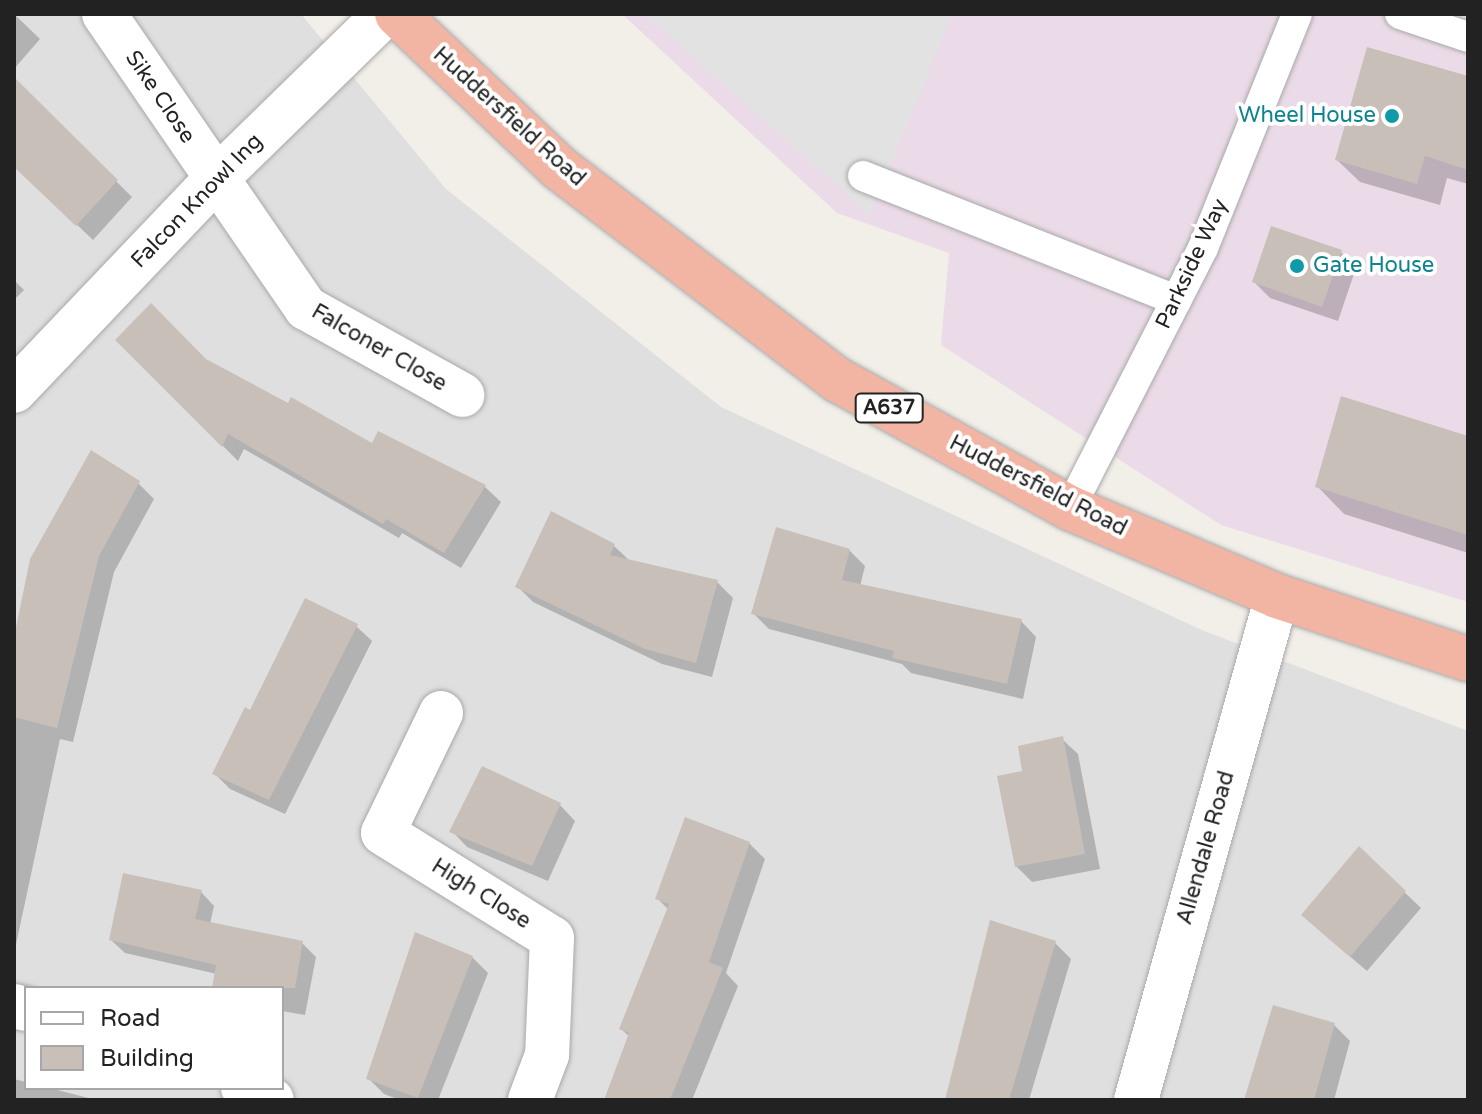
<!DOCTYPE html>
<html>
<head>
<meta charset="utf-8">
<style>
	body { margin:0 }
	#map { position:relative; width:1482px; height:1114px; overflow:hidden; background:#f2efe9; font-family:"Varela Round",sans-serif }
	div>[style] { position:absolute }
	[style*='--x'] { left:calc(var(--x)*1px); top:calc(var(--y)*1px); width:calc(var(--w)*1px); rotate:calc(var(--a)*1deg) }
	.residential>* { inset:0; background:#e0dfdf }
	.industrial>* { inset:0; background:#ebdbe8 }
	.parking>* { inset:0; background:#e2e2e2 }
	.shadow>* { inset:0; background:#0003 }
	.building>* { inset:0; background:#c7bfb8 }
	.roads { filter:drop-shadow(0 0 2px #a9a9a9) drop-shadow(0 0 2px #a9a9a9) }
	.service>* { height:30px; margin:-15px; padding:0 15px; transform-origin:15px; border-radius:15px; background:#fff }
	.minor>* { height:44px; margin:-22px; padding:0 22px; transform-origin:22px; border-radius:22px; background:#fff }
	.trunk>* { height:44px; margin:-22px; padding:0 22px; transform-origin:22px; border-radius:22px; background:#f2b4a3 }
	.dots>* { width:22px; height:22px; translate:-50% -50%; box-sizing:border-box; border:4px solid #fff; border-radius:50% }
	span { translate:-50% -50%; white-space:nowrap; text-align:center; line-height:1.15; -webkit-text-stroke:8px #fff; paint-order:stroke }
	.shield-label span { padding:2px 6px; background:#fff; border:2px solid; border-radius:6px; -webkit-text-stroke-width:0 }
	.shield-label { font-size:20px; color:#222; font-weight:700 }
	.street-label { font-size:22px; color:#222 }
	.culture-label { font-size:22px; color:#0d838f }
	.right { translate:-100% -50%; text-align:right }
	.left { translate:0 -50%; text-align:left }
	.frame { position:absolute; inset:0; border:16px solid #222; pointer-events:none }
	.legend { position:absolute; left:24px; top:986px; width:260px; height:104px; box-sizing:border-box; background:#fff; border:2px solid #a7a7a7; margin:0; padding:10px 14px; list-style:none; font-size:24px; color:#222 }
	.legend li { display:flex; align-items:center; gap:16px; height:40px }
	.legend b { width:40px; border:2px solid #a7a7a7 }
</style>
</head>
<body>
<div id="map">
	<div class="residential">
		<div style="clip-path:polygon(evenodd,14px 14px,301px 14px,446px 189px,721px 407px,1204px 631px,1468px 731px,1468px 1100px,14px 1100px,14px 14px,26px 988px,282px 988px,282px 1088px,26px 1088px,26px 988px)"></div>
	</div>
	<div class="industrial">
		<div style="clip-path:polygon(622px 14px,1468px 14px,1468px 602px,1221px 525px,941px 345px,949px 253px,837px 213px)"></div>
	</div>
	<div class="parking">
		<div style="clip-path:polygon(645px 14px,952px 14px,870px 215px)"></div>
	</div>
	<div class="shadow">
		<div style="clip-path:polygon(14px 14px,40px 39px,14px 69px)"></div>
		<div style="clip-path:polygon(1468px 78px,1468px 184px,1447px 178px,1440px 205px,1360px 182px,1337px 160px)"></div>
		<div style="clip-path:polygon(14px 80px,132px 197px,93px 240px,14px 165px)"></div>
		<div style="clip-path:polygon(1341px 252px,1356px 268px,1338px 321px,1270px 298px,1254px 282px)"></div>
		<div style="clip-path:polygon(14px 280px,24px 290px,14px 300px)"></div>
		<div style="clip-path:polygon(117px 340px,206px 362px,372px 446px,379px 434px,485px 487px,501px 502px,461px 568px,402px 533px,399px 538px,244px 449px,238px 461px)"></div>
		<div style="clip-path:polygon(1468px 438px,1468px 553px,1344px 514px,1317px 486px)"></div>
		<div style="clip-path:polygon(138px 483px,154px 499px,114px 572px,73px 742px,60px 739px,14px 954px,14px 638px)"></div>
		<div style="clip-path:polygon(552px 514px,614px 546px,630px 561px,717px 582px,733px 598px,712px 677px,662px 664px,533px 602px,517px 586px)"></div>
		<div style="clip-path:polygon(849px 550px,865px 566px,860px 586px,1021px 621px,1036px 637px,1023px 699px,911px 673px,902px 664px,769px 629px,753px 613px)"></div>
		<div style="clip-path:polygon(356px 626px,372px 641px,285px 814px,230px 789px,214px 773px,251px 713px)"></div>
		<div style="clip-path:polygon(1062px 739px,1078px 754px,1100px 869px,1032px 882px,1016px 866px,1025px 773px)"></div>
		<div style="clip-path:polygon(560px 805px,575px 821px,548px 881px,467px 847px,452px 831px)"></div>
		<div style="clip-path:polygon(749px 843px,765px 859px,726px 973px,738px 986px,692px 1100px,606px 1100px,630px 1037px,621px 1029px,669px 910px,657px 898px)"></div>
		<div style="clip-path:polygon(1359px 849px,1421px 908px,1367px 971px,1320px 931px)"></div>
		<div style="clip-path:polygon(201px 892px,214px 906px,210px 924px,302px 943px,316px 957px,305px 1015px,282px 1011px,282px 988px,216px 988px,217px 974px,125px 953px,111px 940px)"></div>
		<div style="clip-path:polygon(1055px 943px,1071px 959px,1029px 1100px,947px 1100px)"></div>
		<div style="clip-path:polygon(472px 957px,488px 973px,438px 1100px,400px 1100px,384px 1094px,368px 1078px)"></div>
		<div style="clip-path:polygon(1334px 1025px,1350px 1041px,1334px 1100px,1254px 1100px)"></div>
		<div style="clip-path:polygon(14px 1079px,26px 1082px,26px 1088px,50px 1088px,96px 1100px,14px 1100px)"></div>
	</div>
	<div class="building">
		<div style="clip-path:polygon(1367px 47px,1468px 76px,1468px 170px,1425px 156px,1417px 184px,1335px 160px)"></div>
		<div style="clip-path:polygon(14px 77px,118px 180px,76px 226px,14px 167px)"></div>
		<div style="clip-path:polygon(1271px 226px,1342px 250px,1322px 307px,1252px 282px)"></div>
		<div style="clip-path:polygon(151px 303px,206px 359px,288px 403px,291px 397px,372px 443px,378px 431px,486px 485px,444px 553px,386px 519px,383px 524px,228px 434px,222px 447px,115px 340px)"></div>
		<div style="clip-path:polygon(1341px 396px,1468px 436px,1468px 535px,1315px 487px)"></div>
		<div style="clip-path:polygon(91px 450px,140px 481px,99px 556px,57px 728px,14px 717px,14px 637px,30px 559px)"></div>
		<div style="clip-path:polygon(551px 511px,615px 544px,610px 555px,718px 580px,696px 663px,645px 649px,515px 587px)"></div>
		<div style="clip-path:polygon(776px 527px,850px 549px,842px 580px,1022px 619px,1007px 684px,892px 658px,894px 651px,751px 614px)"></div>
		<div style="clip-path:polygon(305px 598px,358px 624px,269px 800px,212px 774px,245px 707px,250px 710px)"></div>
		<div style="clip-path:polygon(1063px 736px,1085px 854px,1015px 867px,997px 776px,1022px 771px,1018px 746px)"></div>
		<div style="clip-path:polygon(482px 766px,561px 803px,532px 866px,449px 832px)"></div>
		<div style="clip-path:polygon(685px 817px,750px 842px,709px 962px,723px 968px,670px 1100px,604px 1100px,629px 1033px,619px 1029px,669px 904px,655px 899px)"></div>
		<div style="clip-path:polygon(1359px 846px,1406px 891px,1350px 957px,1301px 915px)"></div>
		<div style="clip-path:polygon(123px 873px,202px 890px,195px 919px,303px 941px,295px 988px,212px 988px,216px 965px,109px 940px)"></div>
		<div style="clip-path:polygon(990px 920px,1056px 941px,1009px 1100px,945px 1100px)"></div>
		<div style="clip-path:polygon(415px 932px,473px 956px,418px 1098px,366px 1079px)"></div>
		<div style="clip-path:polygon(1273px 1005px,1335px 1023px,1314px 1100px,1244px 1100px)"></div>
	</div>
	<div class="roads">
		<div class="service">
			<div style="--x:1400;--y:14;--w:72;--a:18.7"></div>
			<div style="--x:863;--y:176;--w:337;--a:21.6"></div>
			<div style="--x:1070;--y:508;--w:292;--a:-62.9"></div>
			<div style="--x:1203;--y:248;--w:252;--a:-68.1"></div>
		</div>
		<div class="minor">
			<div style="--x:104;--y:14;--w:357;--a:55.5"></div>
			<div style="--x:306;--y:308;--w:179;--a:29.1"></div>
			<div style="--x:14;--y:391;--w:293;--a:-46.4"></div>
			<div style="--x:216;--y:179;--w:236;--a:-44.3"></div>
			<div style="--x:441;--y:713;--w:133;--a:115.8"></div>
			<div style="--x:383;--y:833;--w:199;--a:31.9"></div>
			<div style="--x:552;--y:938;--w:117;--a:92.4"></div>
			<div style="--x:547;--y:1055;--w:48;--a:110.7"></div>
			<div style="--x:14;--y:1006;--w:12;--a:14"></div>
			<div style="--x:243;--y:1088;--w:31;--a:22"></div>
			<div style="--x:1136;--y:1100;--w:523;--a:-74.37"></div>
		</div>
		<div class="trunk">
			<div style="--x:397;--y:14;--w:222;--a:43.5"></div>
			<div style="--x:558;--y:167;--w:352;--a:37.3"></div>
			<div style="--x:838;--y:380;--w:265;--a:28.9"></div>
			<div style="--x:1070;--y:508;--w:225;--a:23"></div>
			<div style="--x:1277;--y:596;--w:201;--a:18.3"></div>
		</div>
	</div>
	<div class="dots">
		<div style="left:1392px;top:116px;background:#0f9aa8"></div>
		<div style="left:1297px;top:266px;background:#0f9aa8"></div>
	</div>
	<div class="shield-label">
		<span style="left:889px;top:408px">A637</span>
	</div>
	<div class="street-label">
		<span style="left:160px;top:97px;rotate:56deg">Sike Close</span>
		<span style="left:509px;top:117px;rotate:42deg">Huddersfield Road</span>
		<span style="left:197px;top:201px;rotate:-46deg">Falcon Knowl Ing</span>
		<span style="left:1192px;top:264px;rotate:-65deg">Parkside Way</span>
		<span style="left:379px;top:348px;rotate:30deg">Falconer Close</span>
		<span style="left:1038px;top:486px;rotate:27deg">Huddersfield Road</span>
		<span style="left:1206px;top:848px;rotate:-74deg">Allendale Road</span>
		<span style="left:481px;top:894px;rotate:32deg">High Close</span>
	</div>
	<div class="culture-label">
		<span class="right" style="left:1376px;top:116px">Wheel House</span>
		<span class="left" style="left:1313px;top:266px">Gate House</span>
	</div>
	<div class="frame"></div>
	<ul class="legend">
	<li><b style="height:10px;background:#fff"></b>Road</li>
	<li><b style="height:22px;background:#c7bfb8"></b>Building</li>
	</ul>
</div>
</body>
</html>
